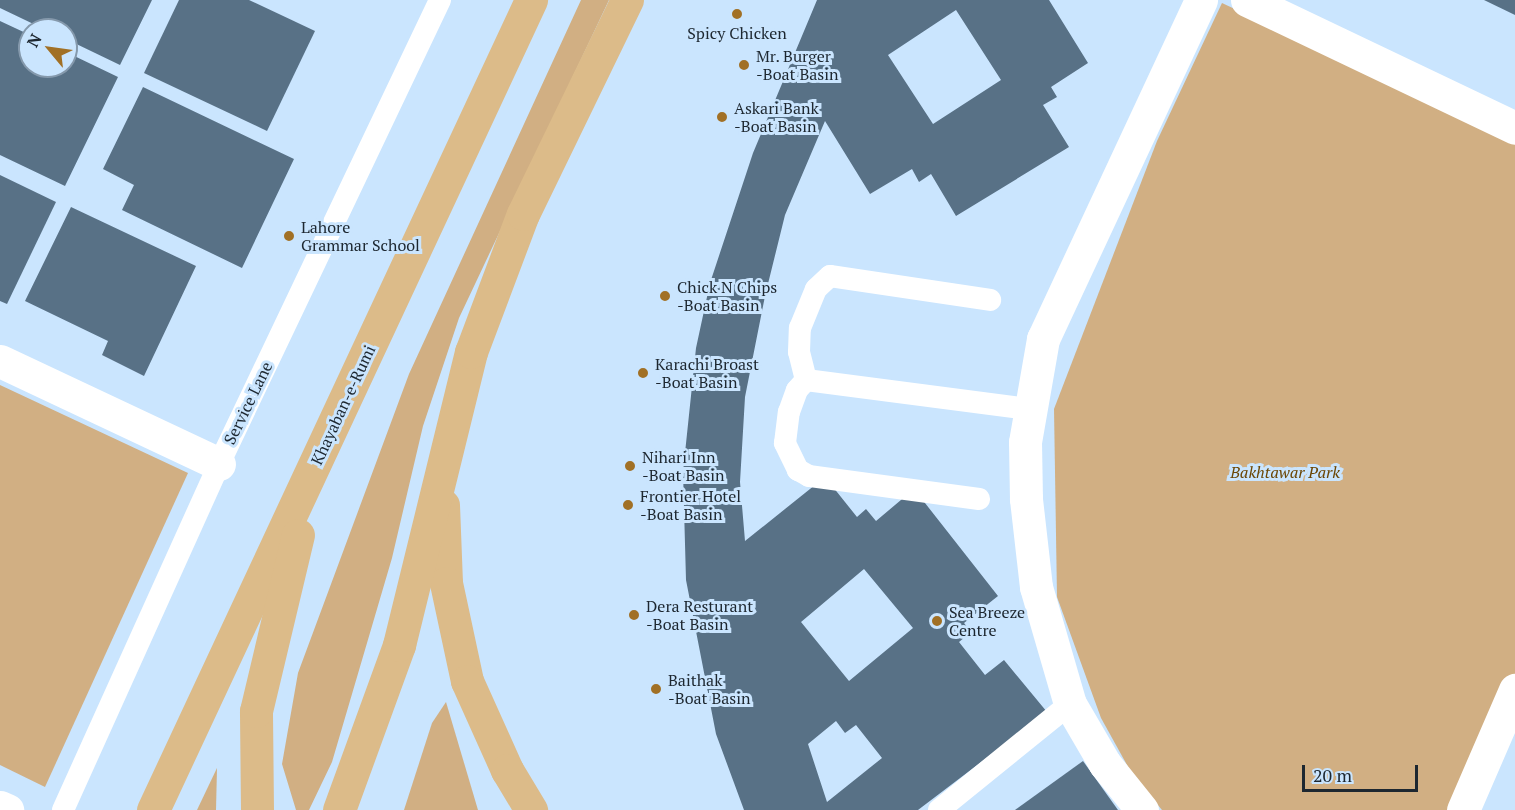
<!DOCTYPE html>
<html>
<head>
<meta charset="utf-8">
<style>
	body { margin:0 }
	#map { position:relative; width:1515px; height:810px; overflow:hidden; background:#cae5fe; font-family:"PT Serif",serif }
	div>[style] { position:absolute }
	[style*='--x'] { left:calc(var(--x)*1px); top:calc(var(--y)*1px); width:calc(var(--w)*1px); rotate:calc(var(--a)*1deg) }
	.green>* { inset:0; background:#d1af83 }
	.building>* { inset:0; background:#587186 }
	.lane>* { height:22px; margin:-11px; padding:0 11px; transform-origin:11px; border-radius:11px; background:#fff }
	.street>* { height:33px; margin:-16.5px; padding:0 16.5px; transform-origin:16.5px; border-radius:16.5px; background:#fff }
	.secondary>* { height:33px; margin:-16.5px; padding:0 16.5px; transform-origin:16.5px; border-radius:16.5px; background:#fff }
	.primary>* { height:33px; margin:-16.5px; padding:0 16.5px; transform-origin:16.5px; border-radius:16.5px; background:#dcbb89 }
	.dots>* { width:16px; height:16px; translate:-50% -50%; box-sizing:border-box; border:3px solid #cae5fe; border-radius:50% }
	span { translate:-50% -50%; white-space:nowrap; text-align:center; line-height:1.15; -webkit-text-stroke:6px #cae5fe; paint-order:stroke }
	.poi-label { font-size:16px; color:#1d2730 }
	.left { translate:0 -50%; text-align:left }
	.street-label { font-size:16px; color:#1d2730 }
	.park-label { font-size:16px; color:#6b4604; font-style:italic }
	.north { position:absolute; left:18px; top:18px; width:60px; height:60px; box-sizing:border-box; background:#cae5fe; border:2px solid #8599ac; border-radius:50%; rotate:299deg; font-size:16px; font-weight:700; line-height:24px; text-align:center; color:#1d2730 }
	.north::after { content:''; display:block; margin:auto; width:21px; height:27px; background:#a17025; clip-path:polygon(50% 0,100% 100%,50% 72%,0 100%) }
	.scale { position:absolute; left:1302px; top:765px; width:116px; height:27px; box-sizing:border-box; border:3px solid #1d2730; border-top:0; padding-left:8px; font-size:18px; line-height:21px; white-space:nowrap; color:#1d2730; -webkit-text-stroke:4px #cae5fe; paint-order:stroke }
</style>
</head>
<body>
<div id="map">
	<div class="green">
		<div style="clip-path:polygon(581px 0,609px 0,459px 318px,423px 426px,392px 558px,332px 762px,309px 810px,296px 810px,282px 764px,298px 673px,409px 374px)"></div>
		<div style="clip-path:polygon(1222px 3px,1515px 140px,1515px 709px,1466px 810px,1162px 810px,1132px 774px,1101px 718px,1057px 597px,1054px 409px,1157px 141px)"></div>
		<div style="clip-path:polygon(0 385px,188px 473px,45px 787px,0 765px)"></div>
		<div style="clip-path:polygon(446px 702px,478px 810px,404px 810px,432px 723px)"></div>
		<div style="clip-path:polygon(217px 768px,216px 810px,197px 810px)"></div>
	</div>
	<div class="building">
		<div style="clip-path:polygon(0 0,152px 0,120px 65px,66px 39px,66px 30px,46px 30px,0 8px)"></div>
		<div style="clip-path:polygon(179px 0,249px 0,315px 31px,267px 131px,144px 73px)"></div>
		<div style="clip-path:polygon(evenodd,817px 0,1049px 0,1088px 63px,1051px 87px,1057px 97px,1043px 105px,1069px 147px,956px 216px,931px 174px,919px 182px,912px 169px,870px 194px,825px 121px,785px 215px,765px 296px,745px 397px,740px 482px,745px 541px,825px 477px,857px 517px,866px 509px,876px 521px,914px 489px,998px 596px,964px 623px,971px 632px,959px 642px,985px 675px,1004px 660px,1047px 712px,918px 810px,744px 810px,716px 734px,686px 580px,683px 472px,696px 348px,710px 283px,753px 153px,817px 0,956px 10px,1001px 80px,933px 124px,888px 55px,956px 10px,817px 0,864px 569px,913px 628px,849px 681px,801px 622px,864px 569px,817px 0,836px 721px,845px 733px,856px 725px,882px 758px,827px 802px,808px 744px,836px 721px)"></div>
		<div style="clip-path:polygon(1484px 0,1515px 0,1515px 15px)"></div>
		<div style="clip-path:polygon(0 21px,30px 35px,30px 66px,66px 66px,66px 52px,118px 77px,65px 186px,0 155px)"></div>
		<div style="clip-path:polygon(143px 87px,294px 159px,242px 268px,122px 210px,134px 185px,103px 169px)"></div>
		<div style="clip-path:polygon(0 175px,56px 202px,7px 304px,0 301px)"></div>
		<div style="clip-path:polygon(71px 207px,196px 266px,144px 376px,102px 355px,108px 341px,25px 301px)"></div>
		<div style="clip-path:polygon(1083px 761px,1118px 810px,1015px 810px)"></div>
	</div>
	<div class="lane">
		<div style="--x:806;--y:380;--w:29;--a:-104"></div>
		<div style="--x:799;--y:352;--w:24;--a:-88"></div>
		<div style="--x:800;--y:328;--w:42;--a:-67.7"></div>
		<div style="--x:816;--y:289;--w:19;--a:-43"></div>
		<div style="--x:830;--y:276;--w:162;--a:8.5"></div>
		<div style="--x:979;--y:499;--w:172;--a:-172.3"></div>
		<div style="--x:809;--y:476;--w:13;--a:-151"></div>
		<div style="--x:798;--y:470;--w:30;--a:-116"></div>
		<div style="--x:785;--y:443;--w:31;--a:-83"></div>
		<div style="--x:789;--y:412;--w:23;--a:-70"></div>
		<div style="--x:797;--y:390;--w:13;--a:-48"></div>
		<div style="--x:806;--y:380;--w:225;--a:7.4"></div>
		<div style="--x:63;--y:810;--w:380;--a:-65.7"></div>
		<div style="--x:219;--y:464;--w:514;--a:-64.53"></div>
		<div style="--x:939;--y:810;--w:169;--a:-39"></div>
	</div>
	<div class="street">
		<div style="--x:1247;--y:0;--w:297;--a:25.5"></div>
		<div style="--x:0;--y:361;--w:242;--a:25.2"></div>
		<div style="--x:1142;--y:810;--w:59;--a:-128.8"></div>
		<div style="--x:1105;--y:764;--w:69;--a:-120.3"></div>
		<div style="--x:1070;--y:704;--w:122;--a:-106.2"></div>
		<div style="--x:1036;--y:587;--w:89;--a:-96.5"></div>
		<div style="--x:1026;--y:499;--w:57;--a:-91"></div>
		<div style="--x:1025;--y:442;--w:105;--a:-80.1"></div>
		<div style="--x:1043;--y:339;--w:374;--a:-65"></div>
		<div style="--x:1463;--y:810;--w:131;--a:-66.6"></div>
	</div>
	<div class="secondary">
		<div style="--x:0;--y:807;--w:8;--a:23"></div>
	</div>
	<div class="primary">
		<div style="--x:443;--y:505;--w:78;--a:87.8"></div>
		<div style="--x:446;--y:583;--w:100;--a:77.9"></div>
		<div style="--x:467;--y:681;--w:98;--a:65.8"></div>
		<div style="--x:507;--y:770;--w:47;--a:59"></div>
		<div style="--x:153;--y:810;--w:894;--a:-64.98"></div>
		<div style="--x:257;--y:810;--w:99;--a:-90.6"></div>
		<div style="--x:256;--y:711;--w:181;--a:-76.6"></div>
		<div style="--x:339;--y:810;--w:176;--a:-70"></div>
		<div style="--x:399;--y:645;--w:302;--a:-76.2"></div>
		<div style="--x:471;--y:352;--w:147;--a:-69.4"></div>
		<div style="--x:523;--y:214;--w:238;--a:-64.1"></div>
	</div>
	<div class="dots">
		<div style="left:737px;top:14px;background:#a17025"></div>
		<div style="left:744px;top:65px;background:#a17025"></div>
		<div style="left:722px;top:117px;background:#a17025"></div>
		<div style="left:289px;top:236px;background:#a17025"></div>
		<div style="left:665px;top:296px;background:#a17025"></div>
		<div style="left:643px;top:373px;background:#a17025"></div>
		<div style="left:630px;top:466px;background:#a17025"></div>
		<div style="left:628px;top:505px;background:#a17025"></div>
		<div style="left:634px;top:615px;background:#a17025"></div>
		<div style="left:937px;top:621px;background:#a17025"></div>
		<div style="left:656px;top:689px;background:#a17025"></div>
	</div>
	<div class="poi-label">
		<span style="left:737px;top:33px">Spicy Chicken</span>
		<span class="left" style="left:756px;top:65px">Mr. Burger<br>-Boat Basin</span>
		<span class="left" style="left:734px;top:117px">Askari Bank<br>-Boat Basin</span>
		<span class="left" style="left:301px;top:236px">Lahore<br>Grammar School</span>
		<span class="left" style="left:677px;top:296px">Chick N Chips<br>-Boat Basin</span>
		<span class="left" style="left:655px;top:373px">Karachi Broast<br>-Boat Basin</span>
		<span class="left" style="left:642px;top:466px">Nihari Inn<br>-Boat Basin</span>
		<span class="left" style="left:640px;top:505px">Frontier Hotel<br>-Boat Basin</span>
		<span class="left" style="left:646px;top:615px">Dera Resturant<br>-Boat Basin</span>
		<span class="left" style="left:949px;top:621px">Sea Breeze<br>Centre</span>
		<span class="left" style="left:668px;top:689px">Baithak<br>-Boat Basin</span>
	</div>
	<div class="street-label">
		<span style="left:248px;top:403px;rotate:-64deg">Service Lane</span>
		<span style="left:343px;top:405px;rotate:-65deg">Khayaban-e-Rumi</span>
	</div>
	<div class="park-label">
		<span style="left:1285px;top:472px">Bakhtawar Park</span>
	</div>
	<div class="north">N</div>
	<div class="scale">20 m</div>
</div>
</body>
</html>
